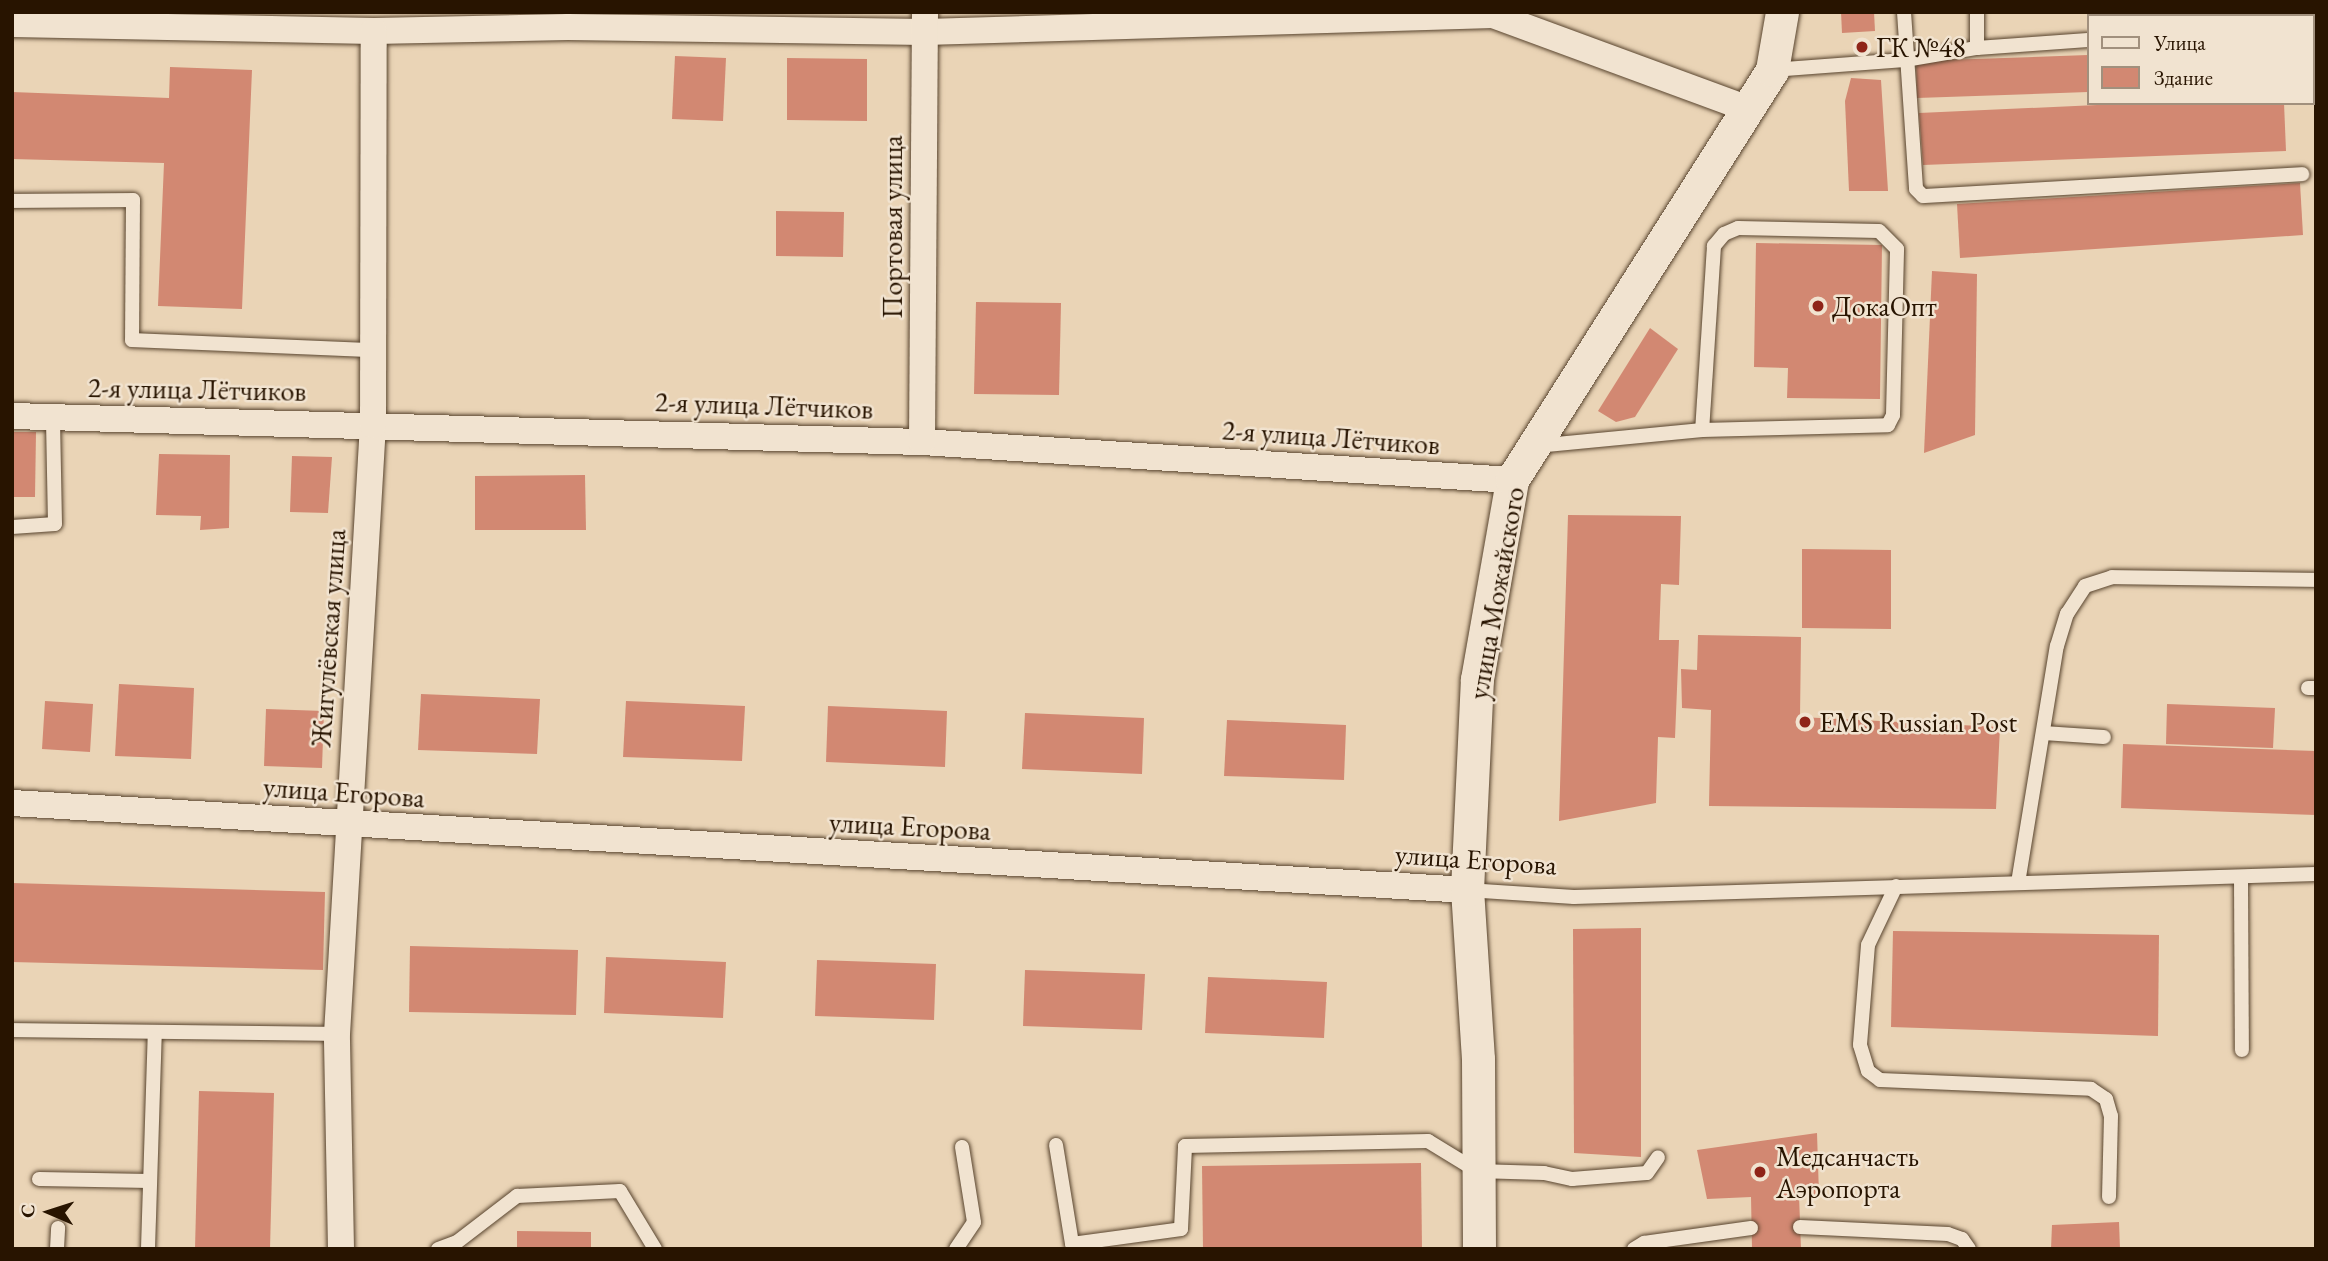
<!DOCTYPE html>
<html>
<head>
<meta charset="utf-8">
<style>
	body { margin:0 }
	#map { position:relative; width:2328px; height:1261px; overflow:hidden; background:#ead4b6; font-family:"EB Garamond",serif }
	div>[style] { position:absolute }
	[style*='--x'] { left:calc(var(--x)*1px); top:calc(var(--y)*1px); width:calc(var(--w)*1px); rotate:calc(var(--a)*1deg) }
	.green>* { inset:0; background:#b3bd91 }
	.building>* { inset:0; background:#d28872 }
	.roads { filter:drop-shadow(0 0 2px #58442e) drop-shadow(0 0 2px #58442e) }
	.service>* { height:14px; margin:-7px; padding:0 7px; transform-origin:7px; border-radius:7px; background:#f1e3d0 }
	.minor>* { height:26px; margin:-13px; padding:0 13px; transform-origin:13px; border-radius:13px; background:#f1e3d0 }
	.tertiary>* { height:33px; margin:-16.5px; padding:0 16.5px; transform-origin:16.5px; border-radius:16.5px; background:#f1e3d0 }
	.dots>* { width:19px; height:19px; translate:-50% -50%; box-sizing:border-box; border:4px solid #f1e3d0; border-radius:50% }
	span { translate:-50% -50%; white-space:nowrap; text-align:center; line-height:1.15; -webkit-text-stroke:5px #f1e3d0; paint-order:stroke }
	.poi-label { font-size:28px; color:#281400 }
	.left { translate:0 -50%; text-align:left }
	.street-label { font-size:28px; color:#281400 }
	.frame { position:absolute; inset:0; border:14px solid #281400; pointer-events:none }
	.legend { position:absolute; left:2087px; top:14px; width:228px; height:91px; box-sizing:border-box; background:#f1e3d0; border:2px solid #a1907d; margin:0; padding:9px 12px; list-style:none; font-size:21px; color:#281400 }
	.legend li { display:flex; align-items:center; gap:14px; height:35px }
	.legend b { width:35px; border:2px solid #a1907d }
	.north { position:absolute; left:14px; top:1177px; width:70px; height:70px; -webkit-text-stroke:5px #f1e3d0; paint-order:stroke; rotate:273deg; font-size:19px; font-weight:700; line-height:28px; text-align:center; color:#281400 }
	.north::after { content:''; display:block; margin:auto; width:24px; height:32px; background:#281400; clip-path:polygon(50% 0,100% 100%,50% 72%,0 100%) }
</style>
</head>
<body>
<div id="map">
	<div class="green">
		<div style="clip-path:polygon(2298px 12px,2316px 12px,2316px 122px,2312px 16px)"></div>
	</div>
	<div class="building">
		<div style="clip-path:polygon(1841px 12px,1874px 12px,1875px 31px,1842px 33px)"></div>
		<div style="clip-path:polygon(2088px 55px,2088px 92px,1917px 98px,1916px 61px)"></div>
		<div style="clip-path:polygon(675px 56px,726px 58px,723px 121px,672px 119px)"></div>
		<div style="clip-path:polygon(787px 58px,867px 59px,867px 121px,787px 120px)"></div>
		<div style="clip-path:polygon(170px 67px,252px 70px,242px 309px,158px 306px,164px 163px,12px 159px,12px 92px,169px 98px)"></div>
		<div style="clip-path:polygon(1851px 78px,1881px 80px,1888px 191px,1849px 191px,1845px 101px)"></div>
		<div style="clip-path:polygon(2140px 103px,2284px 103px,2286px 151px,1923px 165px,1919px 113px)"></div>
		<div style="clip-path:polygon(2300px 183px,2303px 235px,1960px 258px,1957px 204px)"></div>
		<div style="clip-path:polygon(776px 211px,844px 212px,843px 257px,776px 256px)"></div>
		<div style="clip-path:polygon(1756px 243px,1882px 245px,1880px 399px,1787px 398px,1788px 368px,1754px 367px)"></div>
		<div style="clip-path:polygon(1932px 271px,1977px 274px,1975px 435px,1924px 453px)"></div>
		<div style="clip-path:polygon(976px 302px,1061px 303px,1059px 395px,974px 394px)"></div>
		<div style="clip-path:polygon(1650px 328px,1678px 349px,1635px 417px,1616px 422px,1598px 411px)"></div>
		<div style="clip-path:polygon(12px 432px,36px 432px,35px 497px,12px 497px)"></div>
		<div style="clip-path:polygon(159px 454px,230px 455px,229px 528px,200px 530px,201px 516px,156px 515px)"></div>
		<div style="clip-path:polygon(292px 456px,332px 457px,328px 513px,290px 512px)"></div>
		<div style="clip-path:polygon(585px 475px,586px 530px,475px 530px,475px 476px)"></div>
		<div style="clip-path:polygon(1568px 515px,1681px 516px,1679px 585px,1661px 584px,1659px 640px,1679px 640px,1675px 738px,1658px 737px,1656px 803px,1559px 821px)"></div>
		<div style="clip-path:polygon(1802px 549px,1891px 550px,1891px 629px,1802px 628px)"></div>
		<div style="clip-path:polygon(1698px 635px,1801px 637px,1800px 717px,2000px 727px,1996px 809px,1709px 806px,1711px 710px,1682px 708px,1681px 669px,1697px 670px)"></div>
		<div style="clip-path:polygon(119px 684px,194px 688px,191px 759px,115px 756px)"></div>
		<div style="clip-path:polygon(421px 694px,540px 699px,537px 754px,418px 750px)"></div>
		<div style="clip-path:polygon(45px 701px,93px 704px,90px 752px,42px 749px)"></div>
		<div style="clip-path:polygon(626px 701px,745px 706px,742px 761px,623px 757px)"></div>
		<div style="clip-path:polygon(2167px 704px,2275px 708px,2273px 748px,2166px 744px)"></div>
		<div style="clip-path:polygon(828px 706px,947px 711px,945px 767px,826px 762px)"></div>
		<div style="clip-path:polygon(266px 709px,324px 711px,322px 768px,264px 766px)"></div>
		<div style="clip-path:polygon(1025px 713px,1144px 718px,1142px 774px,1022px 769px)"></div>
		<div style="clip-path:polygon(1227px 720px,1346px 725px,1344px 780px,1224px 776px)"></div>
		<div style="clip-path:polygon(2123px 744px,2316px 751px,2316px 815px,2121px 808px)"></div>
		<div style="clip-path:polygon(12px 883px,325px 892px,323px 970px,12px 962px)"></div>
		<div style="clip-path:polygon(1641px 928px,1641px 1157px,1574px 1153px,1573px 929px)"></div>
		<div style="clip-path:polygon(1893px 931px,2159px 935px,2158px 1036px,1891px 1027px)"></div>
		<div style="clip-path:polygon(410px 946px,578px 950px,576px 1015px,409px 1012px)"></div>
		<div style="clip-path:polygon(606px 957px,726px 962px,723px 1018px,604px 1013px)"></div>
		<div style="clip-path:polygon(817px 960px,936px 964px,934px 1020px,815px 1016px)"></div>
		<div style="clip-path:polygon(1025px 970px,1145px 974px,1142px 1030px,1023px 1026px)"></div>
		<div style="clip-path:polygon(1208px 977px,1327px 982px,1324px 1038px,1205px 1033px)"></div>
		<div style="clip-path:polygon(199px 1091px,274px 1093px,270px 1249px,195px 1249px)"></div>
		<div style="clip-path:polygon(1817px 1133px,1819px 1195px,1799px 1195px,1801px 1249px,1752px 1249px,1751px 1197px,1707px 1199px,1697px 1150px)"></div>
		<div style="clip-path:polygon(1421px 1163px,1422px 1249px,1203px 1249px,1202px 1166px)"></div>
		<div style="clip-path:polygon(2119px 1222px,2120px 1249px,2051px 1249px,2052px 1225px)"></div>
		<div style="clip-path:polygon(517px 1231px,591px 1232px,591px 1249px,517px 1249px)"></div>
	</div>
	<div class="roads">
		<div class="service">
			<div style="--x:1904;--y:12;--w:177;--a:86.1"></div>
			<div style="--x:1916;--y:189;--w:10;--a:45"></div>
			<div style="--x:1923;--y:196;--w:380;--a:-3.3"></div>
			<div style="--x:1977;--y:48;--w:111;--a:-4.1"></div>
			<div style="--x:1772;--y:70;--w:133;--a:-4.3"></div>
			<div style="--x:1905;--y:60;--w:73;--a:-9.5"></div>
			<div style="--x:1977;--y:48;--w:36;--a:-90"></div>
			<div style="--x:12;--y:201;--w:121;--a:-0.5"></div>
			<div style="--x:133;--y:200;--w:140;--a:90.4"></div>
			<div style="--x:132;--y:340;--w:241;--a:2.4"></div>
			<div style="--x:1536;--y:446;--w:167;--a:-5.5"></div>
			<div style="--x:1702;--y:430;--w:186;--a:-1.5"></div>
			<div style="--x:1888;--y:425;--w:11;--a:-63"></div>
			<div style="--x:1893;--y:415;--w:166;--a:-88.6"></div>
			<div style="--x:1897;--y:249;--w:25;--a:-135"></div>
			<div style="--x:1879;--y:231;--w:141;--a:-178.8"></div>
			<div style="--x:1738;--y:228;--w:15;--a:157"></div>
			<div style="--x:1724;--y:234;--w:16;--a:130"></div>
			<div style="--x:1714;--y:246;--w:184;--a:93.7"></div>
			<div style="--x:12;--y:527;--w:43;--a:-4"></div>
			<div style="--x:55;--y:524;--w:106;--a:-91.1"></div>
			<div style="--x:2308;--y:688;--w:8;--a:0"></div>
			<div style="--x:2043;--y:733;--w:61;--a:3.8"></div>
			<div style="--x:2241;--y:878;--w:172;--a:89.7"></div>
			<div style="--x:2018;--y:883;--w:240;--a:-80.7"></div>
			<div style="--x:2057;--y:646;--w:34;--a:-73"></div>
			<div style="--x:2067;--y:614;--w:33;--a:-57"></div>
			<div style="--x:2085;--y:586;--w:28;--a:-18"></div>
			<div style="--x:2112;--y:577;--w:204;--a:0.8"></div>
			<div style="--x:1896;--y:886;--w:65;--a:115.4"></div>
			<div style="--x:1868;--y:945;--w:100;--a:94.6"></div>
			<div style="--x:1860;--y:1045;--w:27;--a:73"></div>
			<div style="--x:1868;--y:1071;--w:15;--a:37"></div>
			<div style="--x:1880;--y:1080;--w:211;--a:2.4"></div>
			<div style="--x:2091;--y:1089;--w:18;--a:34"></div>
			<div style="--x:2106;--y:1099;--w:18;--a:74"></div>
			<div style="--x:2111;--y:1116;--w:81;--a:91.4"></div>
			<div style="--x:1467;--y:890;--w:107;--a:3.7"></div>
			<div style="--x:1574;--y:897;--w:742;--a:-1.78"></div>
			<div style="--x:12;--y:1030;--w:325;--a:0.7"></div>
			<div style="--x:1056;--y:1145;--w:100;--a:80.8"></div>
			<div style="--x:1072;--y:1244;--w:110;--a:-7.8"></div>
			<div style="--x:1181;--y:1229;--w:83;--a:-87.2"></div>
			<div style="--x:1185;--y:1146;--w:243;--a:-1.2"></div>
			<div style="--x:1428;--y:1141;--w:57;--a:31.5"></div>
			<div style="--x:1477;--y:1171;--w:67;--a:1.7"></div>
			<div style="--x:1544;--y:1173;--w:29;--a:12"></div>
			<div style="--x:1572;--y:1179;--w:75;--a:-4.6"></div>
			<div style="--x:1647;--y:1173;--w:19;--a:-55"></div>
			<div style="--x:39;--y:1179;--w:111;--a:1"></div>
			<div style="--x:1800;--y:1227;--w:148;--a:2.7"></div>
			<div style="--x:1948;--y:1234;--w:15;--a:20"></div>
			<div style="--x:1962;--y:1239;--w:12;--a:55"></div>
			<div style="--x:57;--y:1249;--w:21;--a:-87"></div>
			<div style="--x:148;--y:1249;--w:217;--a:-88.2"></div>
			<div style="--x:438;--y:1249;--w:20;--a:-20"></div>
			<div style="--x:457;--y:1242;--w:76;--a:-37.5"></div>
			<div style="--x:517;--y:1196;--w:103;--a:-2.8"></div>
			<div style="--x:620;--y:1191;--w:68;--a:58.9"></div>
			<div style="--x:956;--y:1249;--w:32;--a:-56"></div>
			<div style="--x:974;--y:1222;--w:76;--a:-99.1"></div>
			<div style="--x:1634;--y:1249;--w:12;--a:-31"></div>
			<div style="--x:1644;--y:1243;--w:108;--a:-8"></div>
		</div>
		<div class="minor">
			<div style="--x:12;--y:24;--w:362;--a:1.1"></div>
			<div style="--x:374;--y:31;--w:194;--a:-1.2"></div>
			<div style="--x:568;--y:27;--w:357;--a:0.8"></div>
			<div style="--x:925;--y:32;--w:568;--a:-1.71"></div>
			<div style="--x:1493;--y:15;--w:270;--a:20.2"></div>
			<div style="--x:12;--y:416;--w:910;--a:1.64"></div>
			<div style="--x:922;--y:442;--w:591;--a:3.69"></div>
			<div style="--x:922;--y:442;--w:430;--a:-89.6"></div>
			<div style="--x:12;--y:803;--w:1458;--a:3.42"></div>
			<div style="--x:341;--y:1249;--w:215;--a:-91.1"></div>
			<div style="--x:337;--y:1034;--w:610;--a:-86.62"></div>
			<div style="--x:373;--y:425;--w:394;--a:-89.9"></div>
		</div>
		<div class="tertiary">
			<div style="--x:1479;--y:1249;--w:190;--a:-90.3"></div>
			<div style="--x:1478;--y:1059;--w:169;--a:-93.7"></div>
			<div style="--x:1467;--y:890;--w:211;--a:-87.3"></div>
			<div style="--x:1477;--y:679;--w:202;--a:-80"></div>
			<div style="--x:1512;--y:480;--w:485;--a:-57.6"></div>
			<div style="--x:1772;--y:70;--w:59;--a:-80.2"></div>
		</div>
	</div>
	<div class="dots">
		<div style="left:1862px;top:47px;background:#8f2418"></div>
		<div style="left:1818px;top:306px;background:#8f2418"></div>
		<div style="left:1805px;top:722px;background:#8f2418"></div>
		<div style="left:1760px;top:1172px;background:#8f2418"></div>
	</div>
	<div class="poi-label">
		<span class="left" style="left:1876px;top:47px">ГК №48</span>
		<span class="left" style="left:1832px;top:306px">ДокаОпт</span>
		<span class="left" style="left:1819px;top:722px">EMS Russian Рost</span>
		<span class="left" style="left:1776px;top:1172px">Медсанчасть<br>Аэропорта</span>
	</div>
	<div class="street-label">
		<span style="left:892px;top:227px;rotate:-90deg">Портовая улица</span>
		<span style="left:197px;top:389px;rotate:1deg">2-я улица Лётчиков</span>
		<span style="left:764px;top:405px;rotate:2deg">2-я улица Лётчиков</span>
		<span style="left:1331px;top:437px;rotate:4deg">2-я улица Лётчиков</span>
		<span style="left:1496px;top:593px;rotate:-80deg">улица Можайского</span>
		<span style="left:328px;top:638px;rotate:-86deg">Жигулёвская улица</span>
		<span style="left:344px;top:792px;rotate:4deg">улица Егорова</span>
		<span style="left:910px;top:826px;rotate:3deg">улица Егорова</span>
		<span style="left:1476px;top:859px;rotate:4deg">улица Егорова</span>
	</div>
	<div class="frame"></div>
	<ul class="legend">
	<li><b style="height:9px;background:#f1e3d0"></b>Улица</li>
	<li><b style="height:19px;background:#d28872"></b>Здание</li>
	</ul>
	<div class="north">С</div>
</div>
</body>
</html>
